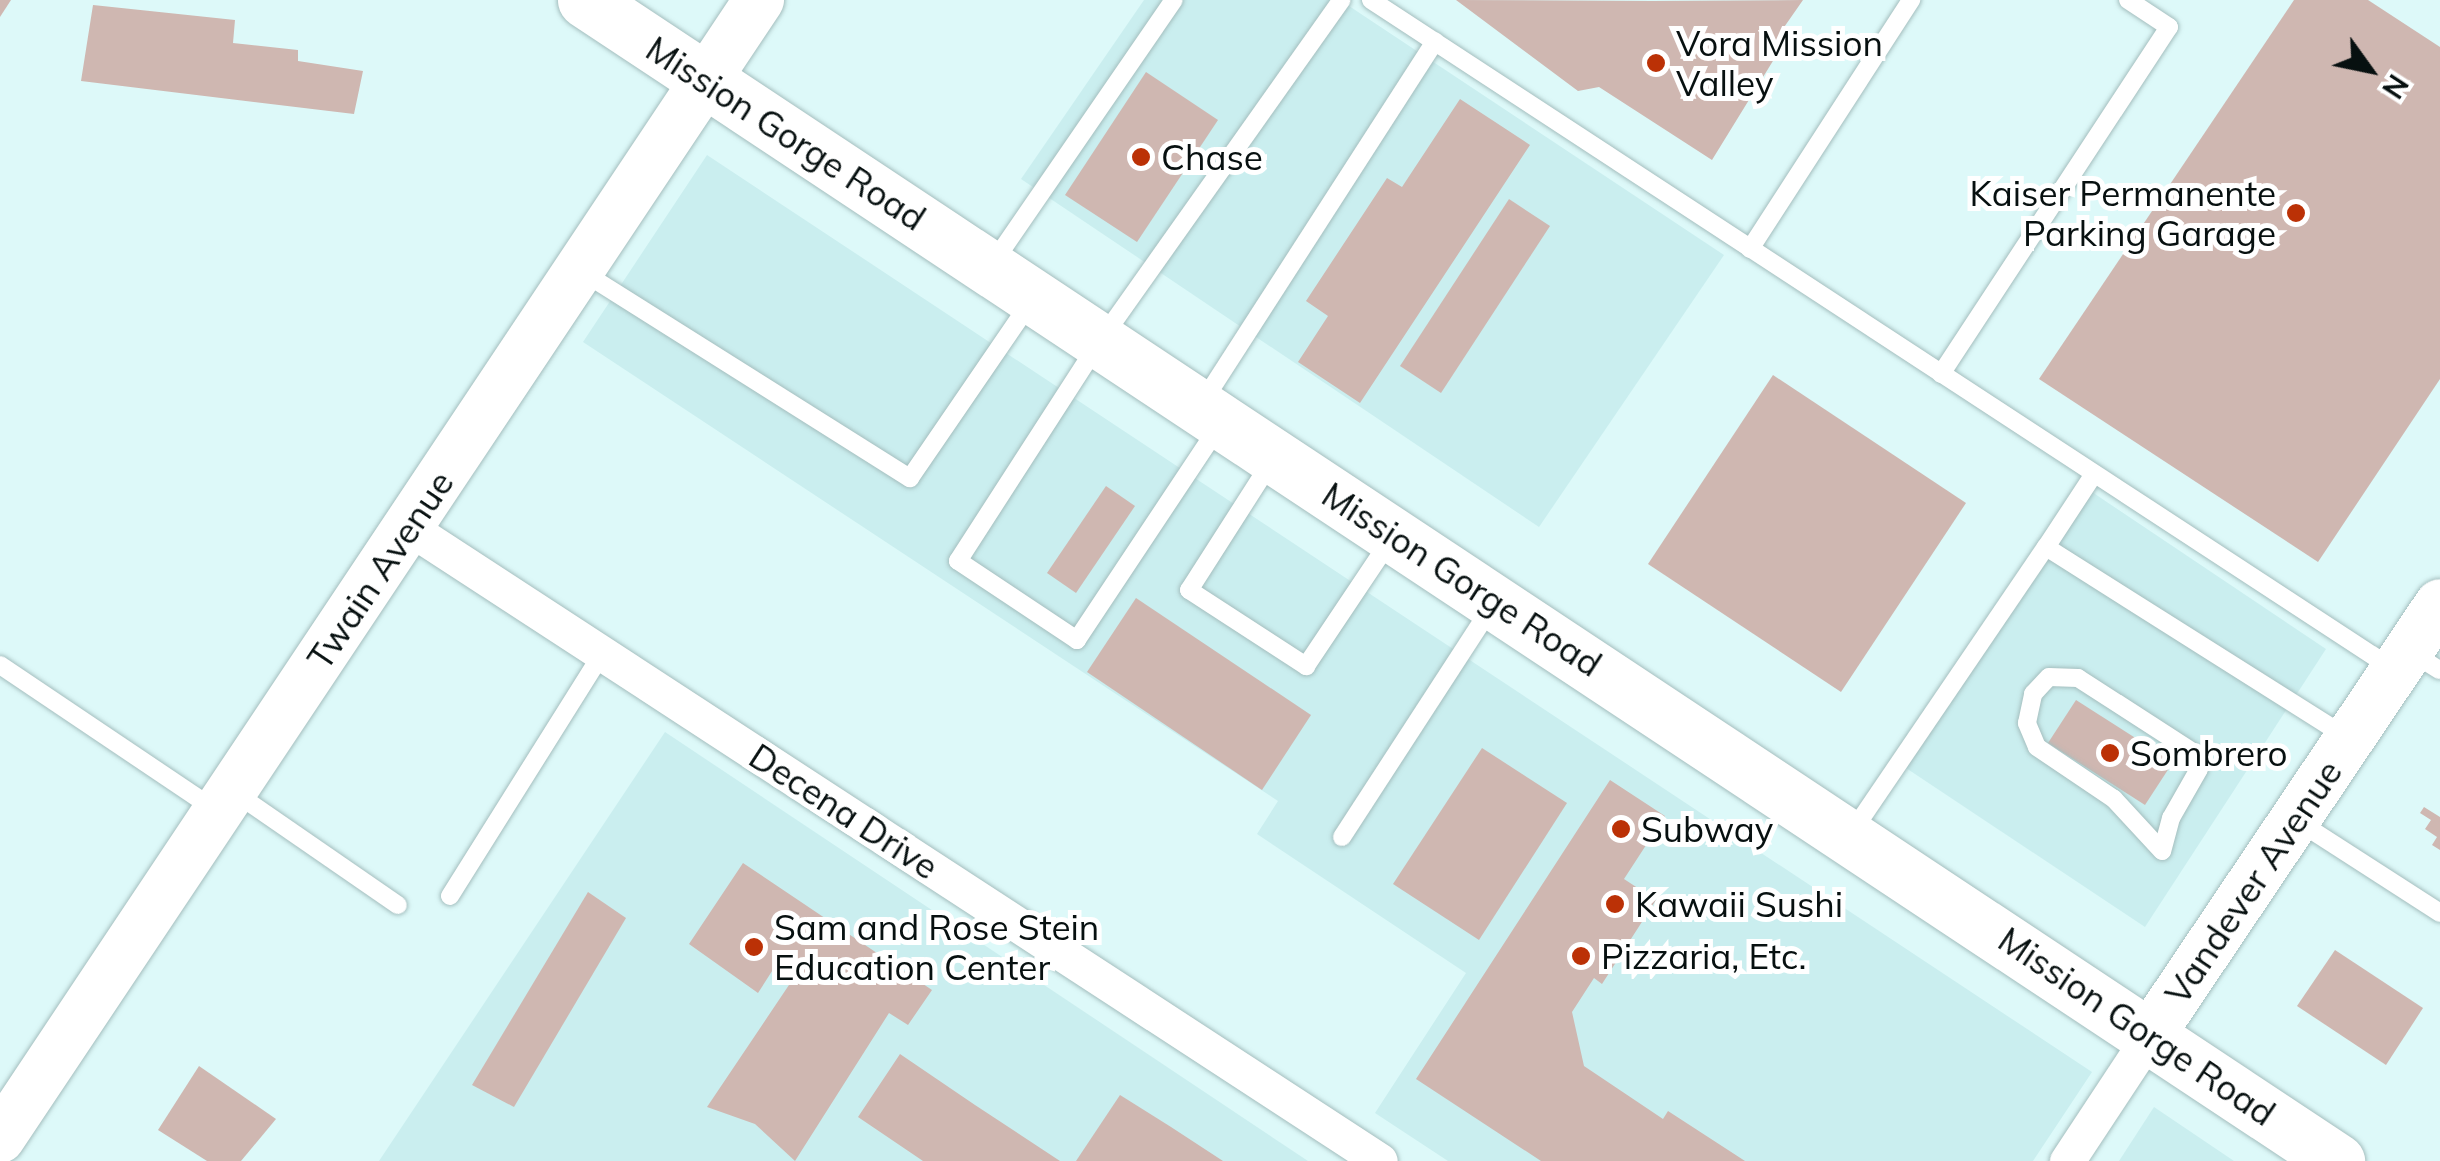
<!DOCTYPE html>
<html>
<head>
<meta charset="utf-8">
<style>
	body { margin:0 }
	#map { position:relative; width:2440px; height:1161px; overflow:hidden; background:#ddf9f9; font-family:Mulish,sans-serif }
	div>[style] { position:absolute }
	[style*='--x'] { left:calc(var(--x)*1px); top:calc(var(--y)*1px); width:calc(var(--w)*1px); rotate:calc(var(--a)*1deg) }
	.built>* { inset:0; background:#caeeef }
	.building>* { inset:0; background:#cfb7b1 }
	.roads { filter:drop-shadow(0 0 2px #a4bebe) drop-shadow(0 0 2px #a4bebe) }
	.lane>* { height:18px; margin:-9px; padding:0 9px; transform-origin:9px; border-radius:9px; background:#fff }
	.street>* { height:35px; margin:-17.5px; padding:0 17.5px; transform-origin:17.5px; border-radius:17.5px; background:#fff }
	.secondary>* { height:50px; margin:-25px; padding:0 25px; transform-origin:25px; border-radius:25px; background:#fff }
	.primary>* { height:55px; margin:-27.5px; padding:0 27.5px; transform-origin:27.5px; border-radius:27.5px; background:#fff }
	.dots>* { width:28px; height:28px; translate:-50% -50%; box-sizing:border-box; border:5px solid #fff; border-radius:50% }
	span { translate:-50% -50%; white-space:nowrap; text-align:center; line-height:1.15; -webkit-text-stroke:10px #fff; paint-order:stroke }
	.poi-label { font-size:35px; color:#071010 }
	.left { translate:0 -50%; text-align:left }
	.right { translate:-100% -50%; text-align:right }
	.street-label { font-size:35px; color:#071010 }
	.north { position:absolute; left:2320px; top:20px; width:100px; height:100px; -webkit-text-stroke:8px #fff; paint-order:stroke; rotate:123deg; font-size:28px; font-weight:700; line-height:40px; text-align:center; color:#071010 }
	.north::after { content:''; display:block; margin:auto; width:35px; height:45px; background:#071010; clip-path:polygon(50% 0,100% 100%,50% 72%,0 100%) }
</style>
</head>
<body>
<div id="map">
	<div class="built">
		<div style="clip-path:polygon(1144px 0,1340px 0,1724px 255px,1539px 527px,1021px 179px)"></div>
		<div style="clip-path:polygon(707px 155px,2092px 1072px,2033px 1161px,1448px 1161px,1375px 1113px,1466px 973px,1257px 834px,1278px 801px,583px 342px)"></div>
		<div style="clip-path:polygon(2092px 492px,2326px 649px,2145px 927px,1906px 768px)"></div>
		<div style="clip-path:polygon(665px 732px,1308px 1161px,379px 1161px)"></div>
		<div style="clip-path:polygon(2154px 1107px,2234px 1161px,2119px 1161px)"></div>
	</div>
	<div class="building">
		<div style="clip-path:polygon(0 0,11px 0,0 17px)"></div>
		<div style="clip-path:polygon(1456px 0,1652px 1px,1803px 0,1780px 33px,1787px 38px,1712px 160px,1599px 87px,1578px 91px)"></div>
		<div style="clip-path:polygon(2294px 0,2368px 0,2440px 47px,2440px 379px,2318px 562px,2039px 379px)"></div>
		<div style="clip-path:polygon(93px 5px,235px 20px,233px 43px,298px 50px,298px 61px,363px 71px,354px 114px,81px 81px)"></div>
		<div style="clip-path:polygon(1146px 72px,1218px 120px,1137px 242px,1065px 195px)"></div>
		<div style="clip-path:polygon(1460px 99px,1530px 145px,1360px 403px,1298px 362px,1328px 316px,1306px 301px,1387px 178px,1402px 187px)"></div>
		<div style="clip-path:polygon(1509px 199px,1550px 226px,1441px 393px,1400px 366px)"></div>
		<div style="clip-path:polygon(1773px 375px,1966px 503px,1841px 692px,1648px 564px)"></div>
		<div style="clip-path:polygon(1106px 486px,1135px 506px,1076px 593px,1047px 573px)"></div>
		<div style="clip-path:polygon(1136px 598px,1311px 715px,1262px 790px,1087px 672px)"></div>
		<div style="clip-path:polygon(2076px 700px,2173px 762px,2145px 805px,2048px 743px)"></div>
		<div style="clip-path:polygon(1482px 748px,1567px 803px,1479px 940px,1393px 884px)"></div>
		<div style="clip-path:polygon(1610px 780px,1665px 816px,1624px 879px,1656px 900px,1602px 984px,1594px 978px,1572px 1012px,1584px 1066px,1663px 1119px,1668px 1111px,1745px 1161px,1541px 1161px,1416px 1079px)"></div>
		<div style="clip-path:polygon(2424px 807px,2440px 817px,2440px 850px,2432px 845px,2437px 837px,2425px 829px,2431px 820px,2420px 813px)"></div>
		<div style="clip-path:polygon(743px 863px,932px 990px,908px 1025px,889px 1013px,795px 1161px,755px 1124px,707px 1107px,793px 979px,774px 968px,758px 993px,689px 944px)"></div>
		<div style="clip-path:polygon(588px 892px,626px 918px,514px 1107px,472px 1085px)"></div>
		<div style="clip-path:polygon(2335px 950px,2423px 1008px,2386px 1065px,2297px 1006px)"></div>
		<div style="clip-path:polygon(900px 1054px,975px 1105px,1060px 1161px,923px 1161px,858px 1117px)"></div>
		<div style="clip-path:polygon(199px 1066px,276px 1119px,241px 1161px,207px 1161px,158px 1130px)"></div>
		<div style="clip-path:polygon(1120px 1095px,1171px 1127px,1223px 1161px,1076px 1161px)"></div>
	</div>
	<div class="roads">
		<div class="lane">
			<div style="--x:1371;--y:0;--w:1220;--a:33.2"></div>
			<div style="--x:1750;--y:249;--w:297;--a:-57.1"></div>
			<div style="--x:993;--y:263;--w:319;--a:-55.5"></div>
			<div style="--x:581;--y:271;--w:389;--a:32.2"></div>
			<div style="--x:910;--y:478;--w:214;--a:-55.6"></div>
			<div style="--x:1941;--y:374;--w:415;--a:-56.7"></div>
			<div style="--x:2169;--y:27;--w:49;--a:-146.6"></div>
			<div style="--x:1202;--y:403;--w:430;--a:-57.2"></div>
			<div style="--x:1219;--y:426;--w:257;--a:123.6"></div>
			<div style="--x:1077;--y:640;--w:143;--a:-146.4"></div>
			<div style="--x:958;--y:561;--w:262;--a:-57.2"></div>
			<div style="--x:1100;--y:341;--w:418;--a:-54.7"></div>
			<div style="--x:1271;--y:462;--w:152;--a:122.6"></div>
			<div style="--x:1189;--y:590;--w:140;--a:33"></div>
			<div style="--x:1306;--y:666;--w:153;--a:-56.2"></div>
			<div style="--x:2094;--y:474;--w:87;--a:123.3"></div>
			<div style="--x:2046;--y:547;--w:354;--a:32.3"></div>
			<div style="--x:2409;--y:651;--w:36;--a:32"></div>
			<div style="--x:0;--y:665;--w:258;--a:33.9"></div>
			<div style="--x:2049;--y:677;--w:29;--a:2"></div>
			<div style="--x:2078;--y:678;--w:137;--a:32.8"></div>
			<div style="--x:2193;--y:752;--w:18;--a:71"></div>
			<div style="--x:2199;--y:769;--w:56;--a:119.7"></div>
			<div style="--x:2171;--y:818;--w:34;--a:105"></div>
			<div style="--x:2162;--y:851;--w:71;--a:-132.7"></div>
			<div style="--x:2114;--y:799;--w:93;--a:-146"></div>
			<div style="--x:2037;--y:747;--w:26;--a:-113"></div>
			<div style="--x:2027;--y:723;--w:30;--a:-78"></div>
			<div style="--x:2033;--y:694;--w:23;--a:-47"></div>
			<div style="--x:234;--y:792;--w:199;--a:34.6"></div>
			<div style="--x:2299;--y:822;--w:168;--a:32.8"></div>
			<div style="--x:1852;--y:832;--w:345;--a:-55.8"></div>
			<div style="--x:1342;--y:837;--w:275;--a:-57"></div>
			<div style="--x:450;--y:896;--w:286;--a:-57.9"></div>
		</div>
		<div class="street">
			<div style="--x:408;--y:527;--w:1160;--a:33.11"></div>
			<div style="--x:2067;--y:1161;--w:151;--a:-56.6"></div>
		</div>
		<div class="secondary">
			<div style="--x:2150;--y:1035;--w:519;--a:-56.07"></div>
			<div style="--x:0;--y:1138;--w:1368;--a:-56.3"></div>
		</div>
		<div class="primary">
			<div style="--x:585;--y:0;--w:2102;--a:33.53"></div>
		</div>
	</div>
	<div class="dots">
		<div style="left:1656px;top:63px;background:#bb3106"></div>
		<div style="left:1141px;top:157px;background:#bb3106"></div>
		<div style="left:2296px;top:213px;background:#bb3106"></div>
		<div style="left:2110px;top:753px;background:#bb3106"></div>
		<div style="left:1621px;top:829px;background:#bb3106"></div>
		<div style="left:1615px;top:904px;background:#bb3106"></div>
		<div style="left:754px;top:947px;background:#bb3106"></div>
		<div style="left:1581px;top:956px;background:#bb3106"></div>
	</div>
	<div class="poi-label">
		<span class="left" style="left:1676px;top:63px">Vora Mission<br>Valley</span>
		<span class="left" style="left:1161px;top:157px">Chase</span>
		<span class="right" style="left:2276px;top:213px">Kaiser Permanente<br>Parking Garage</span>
		<span class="left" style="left:2130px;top:753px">Sombrero</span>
		<span class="left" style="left:1641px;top:829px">Subway</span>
		<span class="left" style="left:1635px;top:904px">Kawaii Sushi</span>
		<span class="left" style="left:774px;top:947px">Sam and Rose Stein<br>Education Center</span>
		<span class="left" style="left:1601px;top:956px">Pizzaria, Etc.</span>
	</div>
	<div class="street-label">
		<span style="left:786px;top:133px;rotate:33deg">Mission Gorge Road</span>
		<span style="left:380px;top:570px;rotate:-56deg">Twain Avenue</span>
		<span style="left:1462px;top:579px;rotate:33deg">Mission Gorge Road</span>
		<span style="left:844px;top:811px;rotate:33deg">Decena Drive</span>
		<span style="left:2253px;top:882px;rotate:-56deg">Vandever Avenue</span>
		<span style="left:2137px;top:1026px;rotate:34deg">Mission Gorge Road</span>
	</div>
	<div class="north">N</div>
</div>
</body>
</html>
